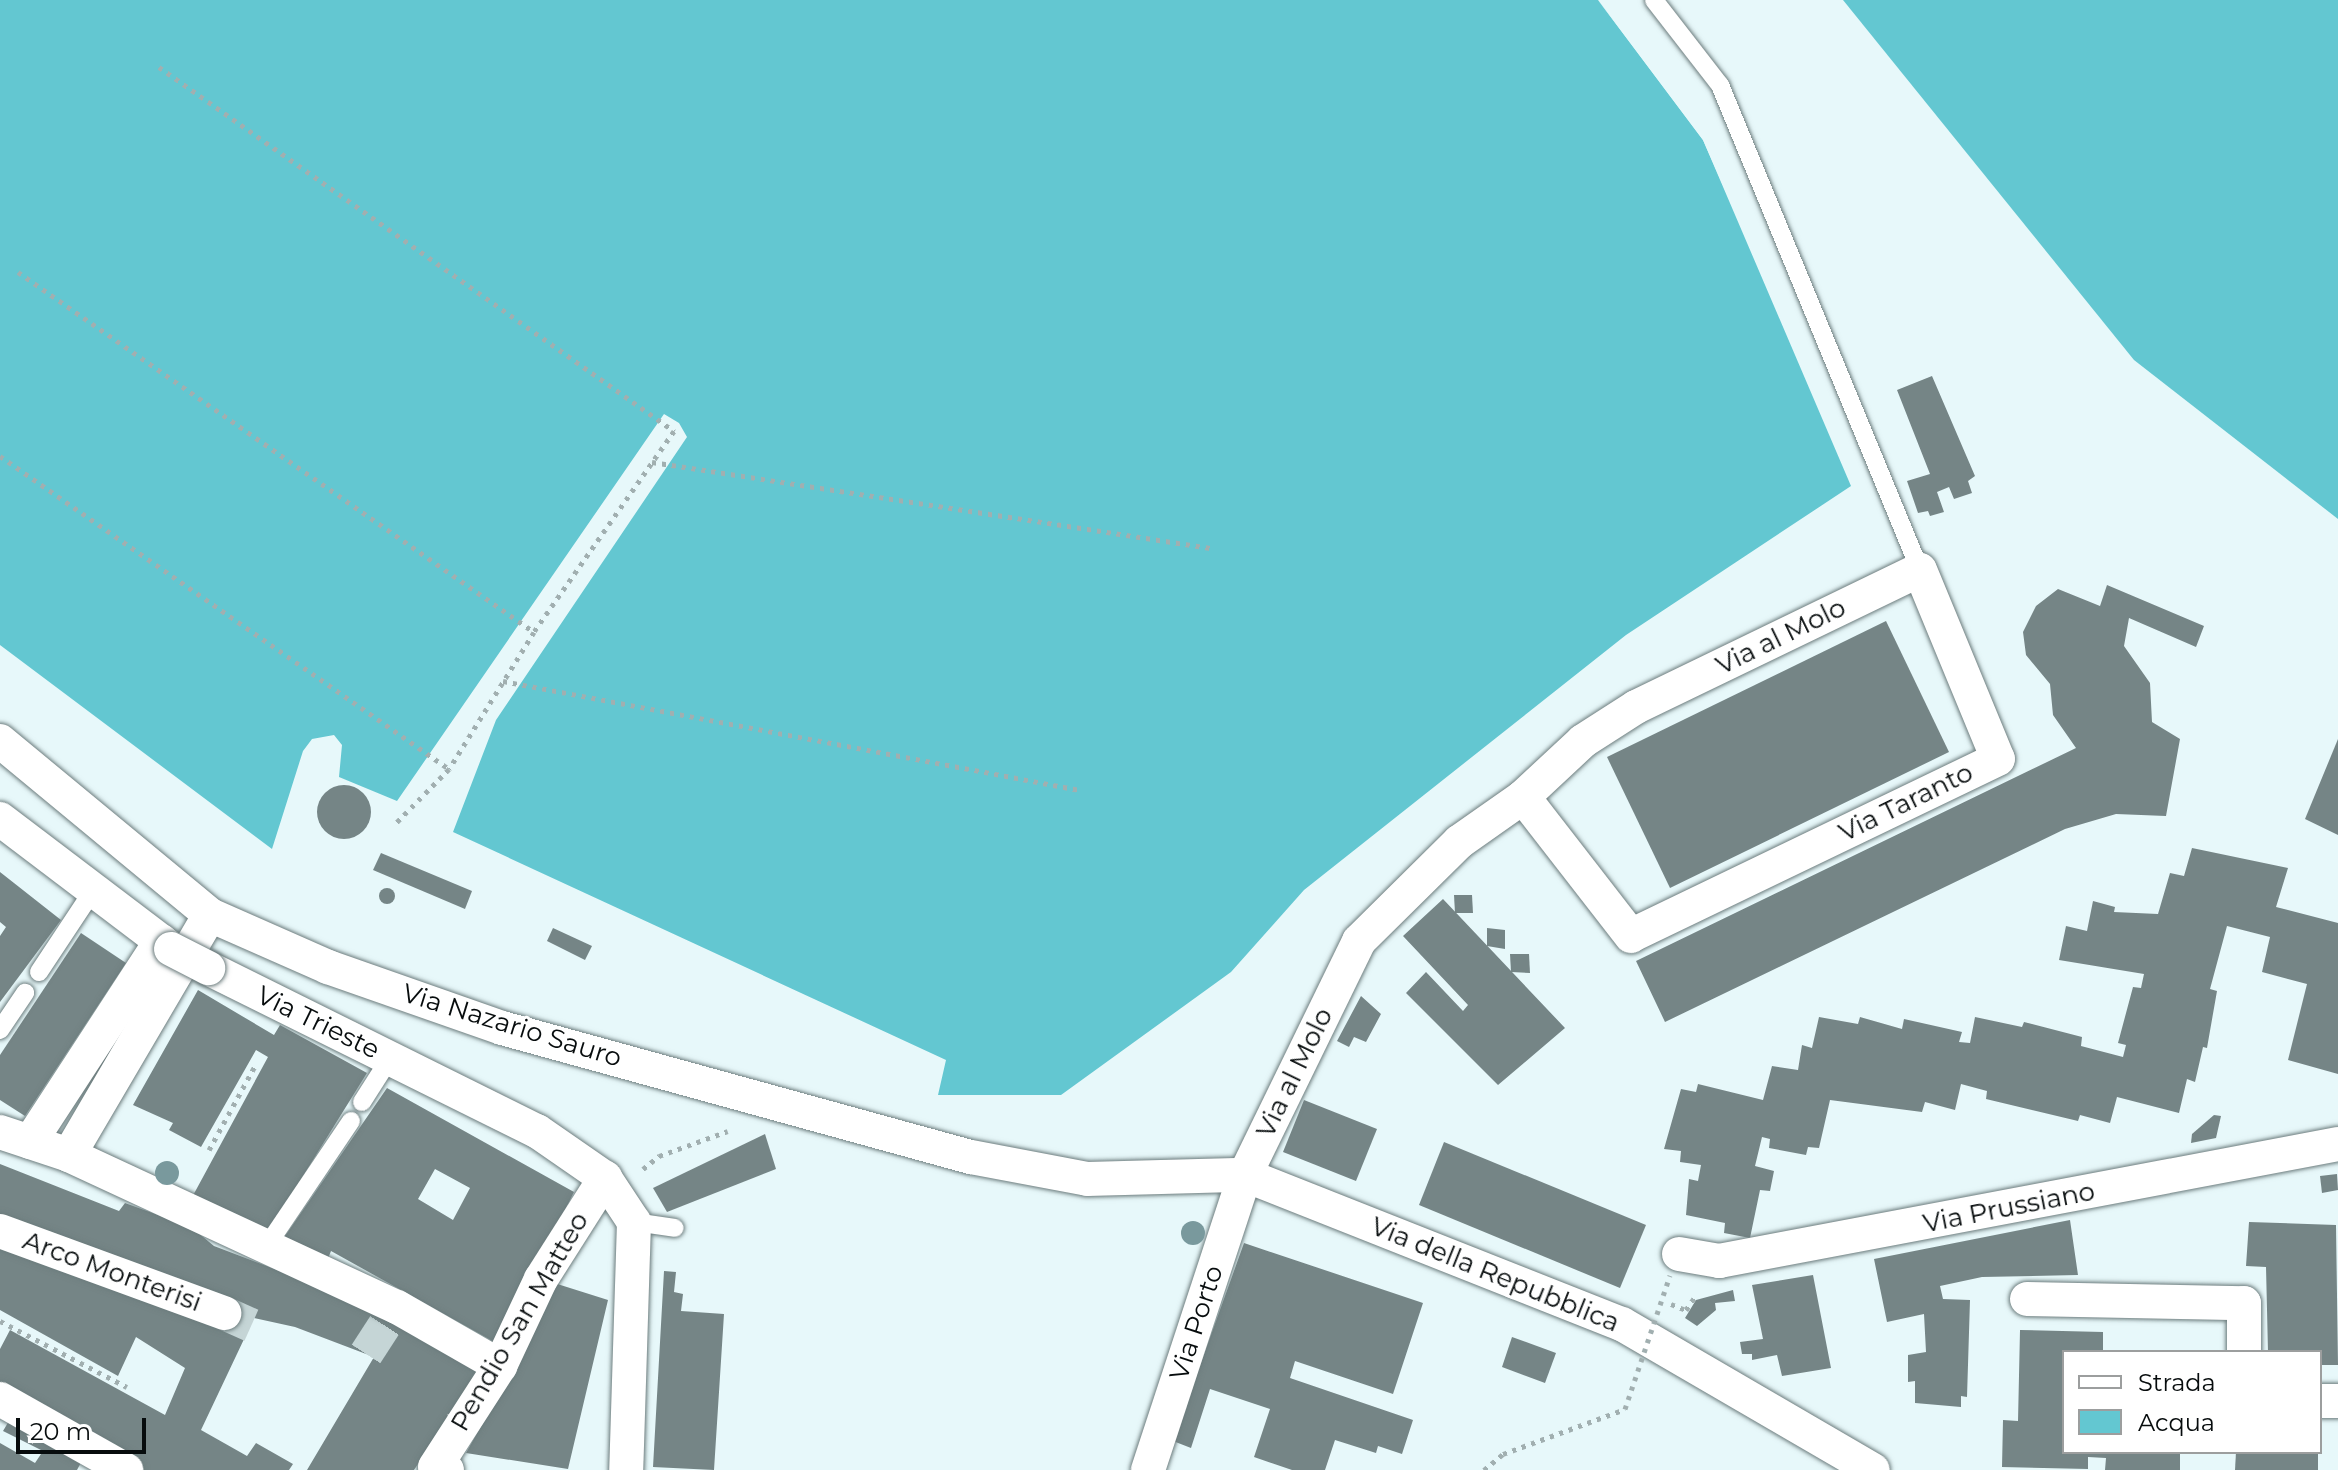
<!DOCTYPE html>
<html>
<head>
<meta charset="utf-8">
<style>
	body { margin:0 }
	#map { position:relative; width:2338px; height:1470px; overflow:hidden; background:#e7f8fa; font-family:Montserrat,sans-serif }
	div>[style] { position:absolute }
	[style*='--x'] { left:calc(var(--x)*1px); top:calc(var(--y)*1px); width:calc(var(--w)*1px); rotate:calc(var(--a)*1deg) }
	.water>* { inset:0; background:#63c7d1 }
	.pier>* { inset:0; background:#e7f8fa }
	.building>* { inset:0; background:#758586 }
	.round { border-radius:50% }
	.street-tunnel>* { height:34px; margin-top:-17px; transform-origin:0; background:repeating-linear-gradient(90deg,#c5d5d6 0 34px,transparent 0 51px) }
	.path>* { height:5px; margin-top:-2.5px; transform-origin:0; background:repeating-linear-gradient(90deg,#a1afb0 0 4px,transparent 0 10px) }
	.roads { filter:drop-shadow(0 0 2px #6c7c7d) drop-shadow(0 0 2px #6c7c7d) }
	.lane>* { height:18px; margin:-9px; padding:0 9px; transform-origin:9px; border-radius:9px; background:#fff }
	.street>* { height:34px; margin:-17px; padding:0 17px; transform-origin:17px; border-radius:17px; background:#fff }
	.path-bridge>* { height:5px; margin-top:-2.5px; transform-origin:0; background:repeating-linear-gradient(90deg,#a1afb0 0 4px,transparent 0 10px) }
	.bridges { filter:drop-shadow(0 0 2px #6c7c7d) drop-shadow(0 0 2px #6c7c7d) }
	.street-bridge>* { height:34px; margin:-17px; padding:0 17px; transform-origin:17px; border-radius:17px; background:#fff }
	.trees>* { width:24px; height:24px; margin:-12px; border-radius:50%; background:#79999d }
	span { translate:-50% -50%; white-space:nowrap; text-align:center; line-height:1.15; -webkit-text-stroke:6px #fff; paint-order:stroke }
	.street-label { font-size:26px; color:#070c0d }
	.legend { position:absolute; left:2062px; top:1350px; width:260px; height:104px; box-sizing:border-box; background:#fff; border:2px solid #9c9e9e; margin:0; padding:10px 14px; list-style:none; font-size:24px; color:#070c0d }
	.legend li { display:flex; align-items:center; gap:16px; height:40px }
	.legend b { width:40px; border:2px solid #9c9e9e }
	.scale { position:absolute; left:16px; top:1418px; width:130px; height:36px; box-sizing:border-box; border:4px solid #070c0d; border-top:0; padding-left:10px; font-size:24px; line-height:28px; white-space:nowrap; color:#070c0d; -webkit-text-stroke:6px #fff; paint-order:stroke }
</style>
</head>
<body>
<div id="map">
	<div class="water">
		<div style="clip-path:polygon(0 0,1598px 0,1703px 140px,1851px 486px,1626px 635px,1304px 890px,1231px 972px,1061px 1095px,938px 1095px,946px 1060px,453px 832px,496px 720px,687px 437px,679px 423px,664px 414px,397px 801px,339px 777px,342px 745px,334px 735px,312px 739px,303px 751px,272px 849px,0 645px)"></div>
		<div style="clip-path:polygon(1843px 0,2338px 0,2338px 519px,2134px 360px)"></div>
	</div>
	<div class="pier">
		<div style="clip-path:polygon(1598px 0,1706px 138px,1855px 485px,1703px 140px)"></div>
	</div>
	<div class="building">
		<div style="clip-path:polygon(1932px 376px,1975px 476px,1968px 481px,1972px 493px,1954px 499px,1949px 487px,1937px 492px,1944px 512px,1930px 516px,1928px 511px,1918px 513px,1907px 481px,1930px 474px,1897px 390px)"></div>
		<div style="clip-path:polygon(2107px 585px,2204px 626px,2196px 647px,2129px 618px,2124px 646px,2150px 683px,2152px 722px,2180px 739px,2166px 816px,2116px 814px,2065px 829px,1665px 1022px,1636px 961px,2076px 748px,2053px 715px,2050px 684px,2026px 655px,2023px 632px,2036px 606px,2058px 589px,2100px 606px)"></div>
		<div style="clip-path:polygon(1886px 621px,1949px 752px,1670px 888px,1607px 757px)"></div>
		<div style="clip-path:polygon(2338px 739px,2338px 835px,2305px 819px)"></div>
		<div class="round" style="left:317px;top:785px;width:54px;height:54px"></div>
		<div style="clip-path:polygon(2192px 848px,2288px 868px,2276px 907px,2338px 923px,2338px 1074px,2288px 1060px,2307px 984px,2262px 972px,2270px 937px,2227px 926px,2210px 989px,2217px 991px,2207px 1048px,2203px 1047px,2195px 1082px,2187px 1079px,2179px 1113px,2117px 1097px,2110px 1123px,2080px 1115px,2078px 1121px,1986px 1099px,1987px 1091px,1961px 1084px,1955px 1110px,1925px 1102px,1922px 1112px,1830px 1100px,1819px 1148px,1808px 1147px,1806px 1155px,1769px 1148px,1770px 1139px,1762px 1137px,1755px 1166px,1774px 1171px,1770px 1191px,1760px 1190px,1750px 1238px,1724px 1233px,1725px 1223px,1686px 1215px,1689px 1179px,1698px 1181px,1701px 1165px,1680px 1162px,1681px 1151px,1664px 1149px,1681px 1089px,1696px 1092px,1698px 1084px,1763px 1100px,1772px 1066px,1798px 1070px,1802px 1045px,1812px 1048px,1819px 1017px,1858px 1024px,1860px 1017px,1902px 1029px,1904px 1019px,1962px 1032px,1959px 1042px,1970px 1043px,1975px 1017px,2022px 1027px,2024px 1022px,2082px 1037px,2081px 1046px,2123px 1057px,2126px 1045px,2118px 1043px,2133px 987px,2141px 988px,2144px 974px,2059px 960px,2066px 926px,2087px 931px,2093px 901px,2115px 907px,2114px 912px,2158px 914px,2170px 873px,2184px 876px)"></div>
		<div style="clip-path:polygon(381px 853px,472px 891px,465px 909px,373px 870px)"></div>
		<div style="clip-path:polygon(0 872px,61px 920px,0 1002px,0 936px,6px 927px,0 922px)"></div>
		<div class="round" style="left:379px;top:888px;width:16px;height:16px"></div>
		<div style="clip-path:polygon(1454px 895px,1472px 895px,1473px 913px,1455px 913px)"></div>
		<div style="clip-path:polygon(1443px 899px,1565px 1028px,1498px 1085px,1406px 993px,1426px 972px,1463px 1011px,1468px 1005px,1403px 936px)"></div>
		<div style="clip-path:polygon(553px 928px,592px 946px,585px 960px,547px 941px)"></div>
		<div style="clip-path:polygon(1487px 928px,1505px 930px,1505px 949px,1487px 946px)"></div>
		<div style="clip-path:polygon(81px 933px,126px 963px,25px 1116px,0 1100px,0 1055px)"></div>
		<div style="clip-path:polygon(1510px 954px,1529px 954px,1530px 973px,1511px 972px)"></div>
		<div style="clip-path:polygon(198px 990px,274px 1035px,280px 1025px,367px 1073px,265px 1237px,190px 1201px,268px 1057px,256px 1050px,201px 1147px,169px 1130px,173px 1123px,133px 1105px)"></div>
		<div style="clip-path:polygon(1361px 996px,1381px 1014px,1366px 1042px,1354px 1037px,1349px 1047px,1337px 1041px)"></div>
		<div style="clip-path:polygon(evenodd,387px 1088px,574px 1192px,498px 1344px,331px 1251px,327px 1261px,281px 1242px,387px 1088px,435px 1169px,470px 1188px,453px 1220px,418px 1199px,435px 1169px)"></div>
		<div style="clip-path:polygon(1304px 1100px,1377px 1129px,1356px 1181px,1283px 1152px)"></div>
		<div style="clip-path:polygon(2214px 1115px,2221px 1116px,2216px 1138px,2191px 1143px,2192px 1134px)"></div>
		<div style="clip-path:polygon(765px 1134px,776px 1169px,667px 1212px,653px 1188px)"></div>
		<div style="clip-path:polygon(1444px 1142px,1646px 1225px,1620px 1288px,1419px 1205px)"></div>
		<div style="clip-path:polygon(0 1164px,119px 1211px,125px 1203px,191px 1227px,214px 1246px,385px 1311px,481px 1369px,414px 1470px,307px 1470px,374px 1357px,295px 1327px,254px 1318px,201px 1430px,247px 1456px,256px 1443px,293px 1464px,289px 1470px,139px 1470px,0 1390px,0 1349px,10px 1330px,165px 1415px,185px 1368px,136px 1337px,118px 1376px,0 1310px)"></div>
		<div style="clip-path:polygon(2337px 1174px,2338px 1190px,2322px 1193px,2320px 1176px)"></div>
		<div style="clip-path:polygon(2070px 1220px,2078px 1275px,1982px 1277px,1940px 1286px,1943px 1299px,1970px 1300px,1967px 1397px,1961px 1396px,1961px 1407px,1915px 1403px,1915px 1381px,1908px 1382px,1908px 1355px,1926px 1352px,1924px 1314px,1887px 1322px,1874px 1259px)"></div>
		<div style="clip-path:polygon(2249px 1222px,2336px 1225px,2338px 1365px,2320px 1365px,2320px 1352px,2268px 1352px,2266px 1267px,2246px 1266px)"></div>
		<div style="clip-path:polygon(1244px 1243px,1423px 1303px,1393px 1394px,1295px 1361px,1290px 1378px,1413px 1420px,1402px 1454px,1378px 1446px,1376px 1453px,1335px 1440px,1325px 1470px,1292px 1470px,1254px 1457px,1270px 1409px,1210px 1389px,1191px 1448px,1173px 1441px)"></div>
		<div style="clip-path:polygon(664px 1271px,676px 1272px,674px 1292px,683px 1294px,681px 1311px,724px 1314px,714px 1470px,653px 1467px)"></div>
		<div style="clip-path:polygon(1813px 1275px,1831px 1368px,1782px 1376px,1777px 1355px,1752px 1360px,1752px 1354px,1742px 1354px,1740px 1342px,1763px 1339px,1752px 1285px)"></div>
		<div style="clip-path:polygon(551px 1282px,608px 1300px,568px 1469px,466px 1453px,516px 1364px)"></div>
		<div style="clip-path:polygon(1733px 1290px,1735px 1301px,1715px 1303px,1716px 1310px,1697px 1326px,1685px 1318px,1696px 1300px)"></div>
		<div style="clip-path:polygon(2020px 1330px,2103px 1332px,2103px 1352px,2064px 1352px,2064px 1452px,2180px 1452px,2180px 1470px,2105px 1470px,2106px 1458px,2088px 1457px,2088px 1469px,2002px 1467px,2003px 1420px,2018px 1421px)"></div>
		<div style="clip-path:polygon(1512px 1337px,1556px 1353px,1545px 1383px,1502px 1367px)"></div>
		<div style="clip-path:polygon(12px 1416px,86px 1453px,77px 1470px,0 1470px,0 1443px,35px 1463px,43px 1451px,3px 1431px)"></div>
		<div style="clip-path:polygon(2236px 1452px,2318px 1452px,2318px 1470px,2235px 1470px)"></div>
	</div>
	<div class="street-tunnel">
		<div style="--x:224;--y:1313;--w:30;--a:24"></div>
		<div style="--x:366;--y:1354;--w:44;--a:-57"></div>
	</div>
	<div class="path">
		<div style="--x:159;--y:67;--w:631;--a:35.25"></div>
		<div style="--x:674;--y:431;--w:245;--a:124.9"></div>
		<div style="--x:534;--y:632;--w:161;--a:121.8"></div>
		<div style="--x:449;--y:769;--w:76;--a:134.5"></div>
		<div style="--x:18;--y:272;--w:629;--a:34.9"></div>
		<div style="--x:0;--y:456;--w:547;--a:34.88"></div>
		<div style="--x:652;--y:462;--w:565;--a:8.76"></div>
		<div style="--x:503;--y:681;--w:587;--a:10.7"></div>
		<div style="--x:209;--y:1150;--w:96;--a:-61.3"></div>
		<div style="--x:643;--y:1169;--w:21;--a:-39"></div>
		<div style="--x:659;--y:1156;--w:73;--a:-19.9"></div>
		<div style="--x:1671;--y:1304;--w:16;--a:22"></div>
		<div style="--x:1686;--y:1310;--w:18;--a:-56"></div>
		<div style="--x:0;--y:1321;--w:143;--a:27.5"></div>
		<div style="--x:1484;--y:1470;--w:25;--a:-40"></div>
		<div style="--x:1503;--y:1454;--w:130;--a:-20.2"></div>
	</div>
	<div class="roads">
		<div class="lane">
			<div style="--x:1654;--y:0;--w:108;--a:52.2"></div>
			<div style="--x:1720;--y:85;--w:525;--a:67.59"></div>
			<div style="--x:39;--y:972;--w:96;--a:-56.5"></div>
			<div style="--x:0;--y:1030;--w:45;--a:-56"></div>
			<div style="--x:362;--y:1102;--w:52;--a:-57.5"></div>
			<div style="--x:634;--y:1222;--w:41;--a:8.3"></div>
			<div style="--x:266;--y:1247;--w:152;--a:-56"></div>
		</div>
		<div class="street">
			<div style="--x:0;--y:741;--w:273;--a:39.6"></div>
			<div style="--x:210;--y:915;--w:129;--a:23.8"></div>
			<div style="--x:328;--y:967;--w:184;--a:19.3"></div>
			<div style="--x:502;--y:1028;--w:486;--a:15.4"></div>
			<div style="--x:971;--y:1157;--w:118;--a:10.7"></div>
			<div style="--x:1087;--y:1179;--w:158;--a:-1.5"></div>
			<div style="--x:1245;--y:1175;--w:405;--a:21.6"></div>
			<div style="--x:1622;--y:1324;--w:290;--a:30.2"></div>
			<div style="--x:0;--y:819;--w:215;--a:37.2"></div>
			<div style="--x:208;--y:968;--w:367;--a:26.4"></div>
			<div style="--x:537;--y:1131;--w:83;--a:34.7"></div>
			<div style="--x:605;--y:1178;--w:53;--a:56.6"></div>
			<div style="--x:634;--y:1222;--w:248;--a:91.8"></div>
			<div style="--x:0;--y:1132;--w:73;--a:18.4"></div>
			<div style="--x:69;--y:1155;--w:362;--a:24.9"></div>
			<div style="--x:397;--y:1307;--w:119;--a:29.8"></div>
			<div style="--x:30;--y:1142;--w:240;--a:-56.9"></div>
			<div style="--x:69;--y:1155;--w:278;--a:-59.6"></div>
			<div style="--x:0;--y:1231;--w:239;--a:20.1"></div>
			<div style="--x:1679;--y:1254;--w:41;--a:9.9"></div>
			<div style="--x:1719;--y:1261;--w:630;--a:-10.7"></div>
			<div style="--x:2027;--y:1299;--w:217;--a:1.1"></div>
			<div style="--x:2244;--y:1303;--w:49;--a:90"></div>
			<div style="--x:0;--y:1399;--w:145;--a:29.4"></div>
			<div style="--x:2320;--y:1401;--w:18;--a:0"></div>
			<div style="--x:447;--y:1470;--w:12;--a:-166"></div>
			<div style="--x:435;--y:1467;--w:120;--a:-57.2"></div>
			<div style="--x:500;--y:1366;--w:96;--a:-64.8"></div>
			<div style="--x:541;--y:1279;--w:120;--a:-57.6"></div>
			<div style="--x:1148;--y:1470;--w:311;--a:-71.8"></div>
			<div style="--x:1245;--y:1175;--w:260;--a:-64"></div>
			<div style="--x:1359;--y:941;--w:141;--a:-44.7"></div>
			<div style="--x:1459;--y:842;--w:78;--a:-35.1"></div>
			<div style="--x:1523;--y:797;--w:82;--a:-43"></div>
			<div style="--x:1583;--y:741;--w:63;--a:-32.7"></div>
			<div style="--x:1636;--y:707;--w:315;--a:-25.8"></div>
			<div style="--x:1920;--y:570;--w:204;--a:67.6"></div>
			<div style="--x:1998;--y:759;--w:407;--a:154.3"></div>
			<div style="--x:1631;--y:936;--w:176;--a:-127.8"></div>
		</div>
	</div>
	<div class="path-bridge">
		<div style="--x:1625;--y:1409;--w:141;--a:-71.4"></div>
	</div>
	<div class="bridges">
		<div class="street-bridge">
			<div style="--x:171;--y:949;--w:42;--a:27.2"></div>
		</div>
	</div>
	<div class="trees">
		<div style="left:167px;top:1173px"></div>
		<div style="left:1193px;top:1233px"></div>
	</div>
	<div class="street-label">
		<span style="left:1781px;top:637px;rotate:-26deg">Via al Molo</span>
		<span style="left:1906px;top:803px;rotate:-26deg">Via Taranto</span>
		<span style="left:318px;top:1023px;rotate:26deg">Via Trieste</span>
		<span style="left:512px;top:1026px;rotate:17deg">Via Nazario Sauro</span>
		<span style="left:1295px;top:1073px;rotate:-64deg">Via al Molo</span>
		<span style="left:2009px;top:1208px;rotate:-11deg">Via Prussiano</span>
		<span style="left:112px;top:1272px;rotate:20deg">Arco Monterisi</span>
		<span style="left:1495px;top:1275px;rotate:22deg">Via della Repubblica</span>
		<span style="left:520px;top:1322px;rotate:-60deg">Pendio San Matteo</span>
		<span style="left:1197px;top:1323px;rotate:-72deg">Via Porto</span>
	</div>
	<ul class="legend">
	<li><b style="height:10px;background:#fff"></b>Strada</li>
	<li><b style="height:22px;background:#63c7d1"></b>Acqua</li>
	</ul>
	<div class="scale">20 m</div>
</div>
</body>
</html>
